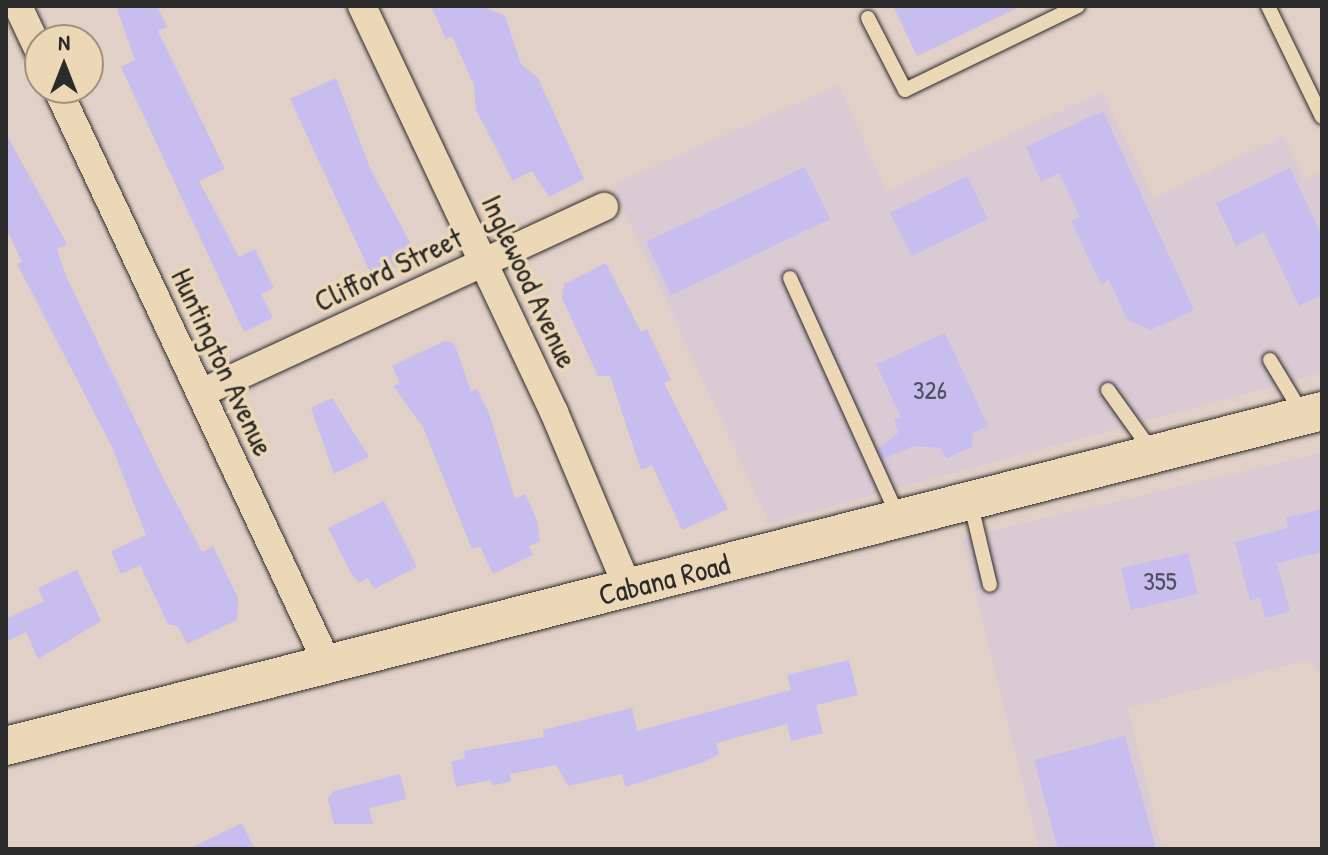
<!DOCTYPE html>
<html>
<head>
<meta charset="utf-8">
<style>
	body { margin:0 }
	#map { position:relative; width:1328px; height:855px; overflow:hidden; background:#e1d0c7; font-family:"Patrick Hand",sans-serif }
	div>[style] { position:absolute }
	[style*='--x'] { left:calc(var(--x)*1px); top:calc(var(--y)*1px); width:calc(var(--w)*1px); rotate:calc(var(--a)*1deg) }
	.built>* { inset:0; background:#d9cad3 }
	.building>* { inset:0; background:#c7bdef }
	.roads { filter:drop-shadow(0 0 2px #2b2b2b) drop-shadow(0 0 2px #2b2b2b) }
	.service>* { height:14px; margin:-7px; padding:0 7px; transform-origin:7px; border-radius:7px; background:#ecd8b6 }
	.minor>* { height:28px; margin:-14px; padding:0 14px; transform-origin:14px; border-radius:14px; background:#ecd8b6 }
	.secondary>* { height:38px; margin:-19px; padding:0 19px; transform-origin:19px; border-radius:19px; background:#ecd8b6 }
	span { translate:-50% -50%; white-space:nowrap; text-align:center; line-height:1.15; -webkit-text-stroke:7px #ecd8b6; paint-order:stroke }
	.number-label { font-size:26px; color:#52505c }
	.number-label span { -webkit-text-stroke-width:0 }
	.street-label { font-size:30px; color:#2b2b2b }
	.frame { position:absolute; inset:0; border:8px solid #2b2b2b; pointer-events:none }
	.north { position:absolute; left:24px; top:24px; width:80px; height:80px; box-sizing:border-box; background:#ecd8b6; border:2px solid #9f937e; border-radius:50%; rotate:0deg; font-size:22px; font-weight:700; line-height:32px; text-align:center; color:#2b2b2b }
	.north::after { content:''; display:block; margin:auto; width:28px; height:36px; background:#2b2b2b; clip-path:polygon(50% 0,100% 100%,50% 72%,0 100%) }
</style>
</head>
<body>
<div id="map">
	<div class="built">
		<div style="clip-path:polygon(839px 85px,887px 192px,1103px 92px,1154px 198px,1283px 137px,1305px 180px,1322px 172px,1322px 373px,769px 523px,612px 185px)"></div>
		<div style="clip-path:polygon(1322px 453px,1322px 676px,1309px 659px,1128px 708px,1162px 849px,1039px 849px,962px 538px)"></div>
	</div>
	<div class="building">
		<div style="clip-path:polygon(116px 6px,157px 6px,167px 27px,158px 31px,225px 169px,199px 181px,239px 257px,255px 249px,274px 288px,261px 294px,273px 318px,244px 332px,121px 67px,135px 60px)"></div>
		<div style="clip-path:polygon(431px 6px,482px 6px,505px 16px,521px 64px,538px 78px,584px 179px,549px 197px,532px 171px,513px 181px,476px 110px,474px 85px,452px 36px,446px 39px)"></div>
		<div style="clip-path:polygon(893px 6px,1021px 6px,917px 56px)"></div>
		<div style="clip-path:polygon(336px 78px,370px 168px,414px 250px,414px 258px,373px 278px,290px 99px)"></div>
		<div style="clip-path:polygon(1103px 111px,1194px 310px,1151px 330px,1127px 319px,1109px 280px,1101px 284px,1071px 221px,1080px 217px,1059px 173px,1041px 181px,1026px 147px)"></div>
		<div style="clip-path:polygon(6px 134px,67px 244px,57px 249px,66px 276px,163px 478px,202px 552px,213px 546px,238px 598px,237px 620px,187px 644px,178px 626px,168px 624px,140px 565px,121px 574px,111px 551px,146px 535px,112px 447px,17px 264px,22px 262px,6px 228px)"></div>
		<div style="clip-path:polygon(805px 167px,830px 219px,671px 295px,646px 242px)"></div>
		<div style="clip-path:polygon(1290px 168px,1322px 236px,1322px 295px,1299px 306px,1264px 232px,1236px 246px,1216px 203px)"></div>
		<div style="clip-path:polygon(967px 176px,988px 219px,912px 256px,890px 213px)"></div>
		<div style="clip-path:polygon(606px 263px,641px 332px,647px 329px,671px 380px,664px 383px,728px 509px,682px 530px,652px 465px,641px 470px,610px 376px,598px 376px,562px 298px,564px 284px)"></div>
		<div style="clip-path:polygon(945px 333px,988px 426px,973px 433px,972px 447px,946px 458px,941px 448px,913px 446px,883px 459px,878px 449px,898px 433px,894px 419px,901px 417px,876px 364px)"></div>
		<div style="clip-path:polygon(444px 341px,454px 343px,471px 391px,477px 389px,489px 413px,515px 499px,525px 494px,537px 520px,540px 541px,529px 546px,533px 555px,493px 574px,480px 546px,472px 549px,423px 427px,393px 386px,400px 383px,392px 366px)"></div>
		<div style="clip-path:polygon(332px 398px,369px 457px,334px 474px,311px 408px)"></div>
		<div style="clip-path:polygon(384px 501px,417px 567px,374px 589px,368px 578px,359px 583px,351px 573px,328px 528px)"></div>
		<div style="clip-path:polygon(1322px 509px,1322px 552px,1277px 563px,1290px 611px,1265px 618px,1260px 598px,1250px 600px,1235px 542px,1288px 528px,1286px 518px)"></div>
		<div style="clip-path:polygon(1188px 553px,1198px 594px,1131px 610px,1121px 568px)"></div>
		<div style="clip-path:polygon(77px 570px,101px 621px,38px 659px,26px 632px,6px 642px,6px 619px,44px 601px,38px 588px)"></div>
		<div style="clip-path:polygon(849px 660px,858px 695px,816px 705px,823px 733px,791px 741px,787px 724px,716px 743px,719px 754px,704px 762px,625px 787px,622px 774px,568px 786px,556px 765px,510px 774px,511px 781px,492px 786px,491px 780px,456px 787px,451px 762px,465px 758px,464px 751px,544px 737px,543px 730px,632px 708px,637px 731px,791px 690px,787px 675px)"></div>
		<div style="clip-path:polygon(1125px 736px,1156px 849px,1058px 849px,1034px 760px)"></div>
		<div style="clip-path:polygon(400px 774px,406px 799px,369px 808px,373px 824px,334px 824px,328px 799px,334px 791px)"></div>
		<div style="clip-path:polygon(242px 823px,255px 849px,189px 849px)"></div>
	</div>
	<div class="roads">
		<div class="service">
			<div style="--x:1268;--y:6;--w:123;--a:64.1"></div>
			<div style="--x:868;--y:18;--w:81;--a:62.8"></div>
			<div style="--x:905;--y:90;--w:192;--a:-25.9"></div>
			<div style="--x:790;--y:278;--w:264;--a:65.6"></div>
			<div style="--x:1270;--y:360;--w:62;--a:58.9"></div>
			<div style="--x:1108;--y:390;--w:74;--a:54.4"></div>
			<div style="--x:970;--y:501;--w:86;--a:76.6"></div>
		</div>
		<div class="minor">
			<div style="--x:18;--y:6;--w:52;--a:64.9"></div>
			<div style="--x:362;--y:6;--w:449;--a:64.7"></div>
			<div style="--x:554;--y:412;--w:191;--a:67.2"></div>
			<div style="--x:57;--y:88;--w:637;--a:64.84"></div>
			<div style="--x:201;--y:393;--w:444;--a:-24.8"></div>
		</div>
		<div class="secondary">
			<div style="--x:6;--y:746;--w:1358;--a:-14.28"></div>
		</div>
	</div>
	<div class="number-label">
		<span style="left:930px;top:390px">326</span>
		<span style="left:1160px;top:581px">355</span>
	</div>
	<div class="street-label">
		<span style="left:388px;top:269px;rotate:-25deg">Clifford Street</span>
		<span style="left:530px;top:281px;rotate:65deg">Inglewood Avenue</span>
		<span style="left:223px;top:362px;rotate:65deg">Huntington Avenue</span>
		<span style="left:664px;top:579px;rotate:-14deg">Cabana Road</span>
	</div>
	<div class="frame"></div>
	<div class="north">N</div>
</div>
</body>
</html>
